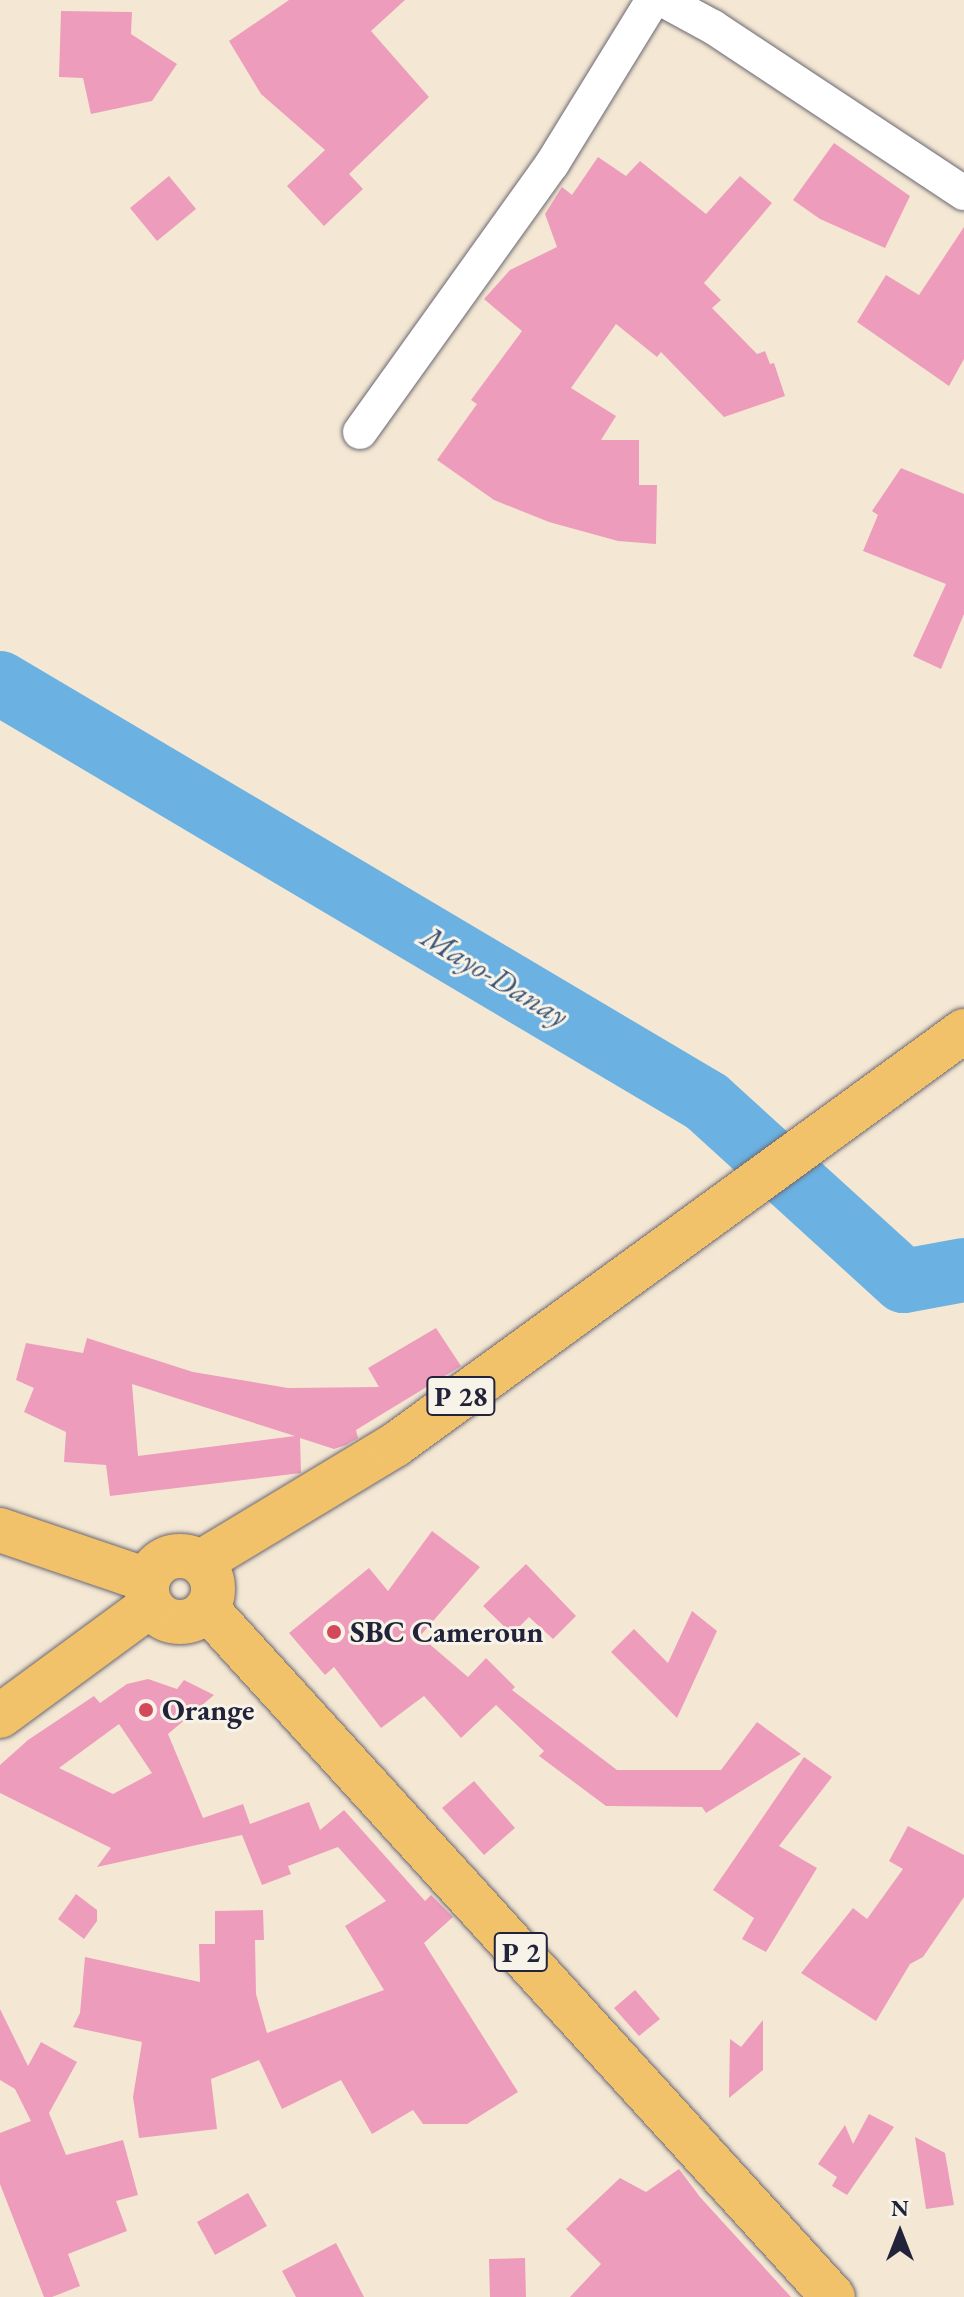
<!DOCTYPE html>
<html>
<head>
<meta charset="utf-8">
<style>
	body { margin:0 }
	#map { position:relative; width:964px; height:2297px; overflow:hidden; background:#f4e8d4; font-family:"EB Garamond",serif }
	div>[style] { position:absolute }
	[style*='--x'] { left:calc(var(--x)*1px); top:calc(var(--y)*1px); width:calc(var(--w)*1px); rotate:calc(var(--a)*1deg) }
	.river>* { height:64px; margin:-32px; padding:0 32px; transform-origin:32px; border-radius:32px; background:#6bb2e2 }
	.building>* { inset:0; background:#ee9cbc }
	.roads { filter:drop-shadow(0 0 2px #6c6771) drop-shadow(0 0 2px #6c6771) }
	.street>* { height:34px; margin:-17px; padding:0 17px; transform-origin:17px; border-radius:17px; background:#fff }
	.primary>* { height:44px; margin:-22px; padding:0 22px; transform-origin:22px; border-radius:22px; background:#f2c26a }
	.primary>.ring { margin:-22px; padding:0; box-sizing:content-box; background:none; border:44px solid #f2c26a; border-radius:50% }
	.dots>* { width:22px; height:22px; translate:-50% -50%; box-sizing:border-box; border:4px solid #f7f3e8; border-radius:50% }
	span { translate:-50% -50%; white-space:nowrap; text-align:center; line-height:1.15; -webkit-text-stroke:6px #f7f3e8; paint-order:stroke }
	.shield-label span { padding:2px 6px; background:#f7f3e8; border:2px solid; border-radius:6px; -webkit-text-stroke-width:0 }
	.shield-label { font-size:28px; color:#22223b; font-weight:700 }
	.poi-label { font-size:30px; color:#22223b; font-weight:700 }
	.left { translate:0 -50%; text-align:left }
	.water-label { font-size:32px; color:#3c5475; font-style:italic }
	.north { position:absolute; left:860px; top:2193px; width:80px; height:80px; -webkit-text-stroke:6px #f7f3e8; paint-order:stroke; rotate:0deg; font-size:22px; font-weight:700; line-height:32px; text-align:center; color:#22223b }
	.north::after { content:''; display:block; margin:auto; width:28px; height:36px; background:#22223b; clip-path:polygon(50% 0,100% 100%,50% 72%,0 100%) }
</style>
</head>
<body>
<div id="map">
	<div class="river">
		<div style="--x:0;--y:683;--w:822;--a:30.65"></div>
		<div style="--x:707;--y:1102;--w:266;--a:42.3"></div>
		<div style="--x:904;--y:1281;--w:61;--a:-10.4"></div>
	</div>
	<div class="building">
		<div style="clip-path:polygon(289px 0,405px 0,371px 31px,429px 97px,349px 174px,363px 189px,324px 226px,287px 186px,325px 150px,261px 94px,229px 41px)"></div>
		<div style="clip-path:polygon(61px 11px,132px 12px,131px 34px,177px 64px,152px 101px,91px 114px,83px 78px,59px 77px)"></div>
		<div style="clip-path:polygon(834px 143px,910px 196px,885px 248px,820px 219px,793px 200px)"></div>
		<div style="clip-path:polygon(598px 157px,626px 176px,640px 161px,706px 214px,740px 176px,772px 203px,704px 283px,721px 300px,712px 308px,757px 354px,765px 351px,770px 364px,774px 363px,785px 396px,724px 417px,661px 352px,657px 357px,616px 324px,571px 388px,616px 416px,601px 440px,639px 440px,639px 485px,657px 485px,656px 544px,618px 541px,549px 522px,494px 500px,437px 460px,477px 404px,471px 400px,522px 331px,484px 299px,510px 270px,557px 247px,545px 214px,562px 187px,572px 195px)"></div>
		<div style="clip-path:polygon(169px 176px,196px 209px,157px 241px,130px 208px)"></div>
		<div style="clip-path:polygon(964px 227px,964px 359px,949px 386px,857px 322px,886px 275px,919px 295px)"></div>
		<div style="clip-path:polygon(901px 468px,964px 494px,964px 614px,941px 669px,913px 656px,946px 584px,863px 551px,878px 515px,872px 511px)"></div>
		<div style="clip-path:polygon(evenodd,436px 1328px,461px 1366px,356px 1430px,358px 1438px,346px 1445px,334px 1449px,300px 1438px,301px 1473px,110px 1496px,106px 1465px,64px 1462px,66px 1432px,24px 1412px,34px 1388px,16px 1380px,26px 1343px,83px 1353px,87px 1338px,193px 1372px,288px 1388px,379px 1387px,368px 1368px,436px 1328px,132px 1384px,295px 1436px,138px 1456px,132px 1384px)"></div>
		<div style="clip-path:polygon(432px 1531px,480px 1567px,420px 1636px,468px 1677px,486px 1658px,515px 1687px,512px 1690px,617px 1770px,721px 1770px,757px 1722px,801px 1754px,706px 1813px,702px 1807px,606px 1806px,539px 1756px,544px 1751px,496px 1705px,461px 1738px,424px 1696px,381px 1728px,334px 1667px,325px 1675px,289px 1633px,369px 1568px,388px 1591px)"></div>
		<div style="clip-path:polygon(526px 1564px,576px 1616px,553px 1639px,529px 1617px,512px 1634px,483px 1606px)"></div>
		<div style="clip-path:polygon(692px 1611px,717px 1631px,677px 1718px,611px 1652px,634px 1629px,668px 1663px)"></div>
		<div style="clip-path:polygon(evenodd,148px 1679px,177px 1689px,184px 1680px,214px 1695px,168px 1734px,203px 1818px,243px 1804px,250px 1824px,309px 1802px,320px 1830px,344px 1810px,425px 1901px,431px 1895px,453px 1917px,424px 1943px,518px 2092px,467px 2124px,423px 2124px,413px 2110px,372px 2134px,341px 2080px,282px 2109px,259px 2060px,211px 2079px,217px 2129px,139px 2138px,133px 2097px,142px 2042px,73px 2027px,80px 2013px,85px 1957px,200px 1982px,199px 1944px,215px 1944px,215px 1911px,263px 1910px,264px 1940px,255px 1940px,256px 1994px,267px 2033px,384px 1990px,345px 1926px,386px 1901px,338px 1847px,288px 1866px,291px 1874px,262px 1885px,242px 1835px,97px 1867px,111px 1848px,0 1793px,0 1765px,28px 1740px,94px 1696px,100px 1703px,127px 1684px,148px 1679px,119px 1724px,152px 1773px,113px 1794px,59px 1768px,119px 1724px)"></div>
		<div style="clip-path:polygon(804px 1757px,832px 1777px,779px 1846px,817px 1868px,766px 1952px,742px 1939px,754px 1918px,713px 1890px)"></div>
		<div style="clip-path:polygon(474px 1781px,515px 1828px,484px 1855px,442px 1808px)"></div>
		<div style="clip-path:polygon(908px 1826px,964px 1855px,964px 1897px,923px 1957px,910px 1964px,876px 2021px,801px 1973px,853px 1908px,867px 1919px,903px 1869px,889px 1861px)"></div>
		<div style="clip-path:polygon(76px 1894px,97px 1910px,97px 1921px,84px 1939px,58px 1919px)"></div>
		<div style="clip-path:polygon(635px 1990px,660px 2019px,639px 2036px,614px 2008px)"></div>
		<div style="clip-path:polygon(0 2009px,28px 2066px,41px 2042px,77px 2062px,49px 2113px,66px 2155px,123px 2140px,138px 2195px,116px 2201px,127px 2231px,68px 2254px,80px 2286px,52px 2297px,44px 2297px,0 2184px,0 2133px,31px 2121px,15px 2089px,0 2080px)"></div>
		<div style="clip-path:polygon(763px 2020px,763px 2070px,729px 2098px,730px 2039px,741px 2047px)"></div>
		<div style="clip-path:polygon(869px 2114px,894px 2127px,847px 2195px,832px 2186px,837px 2177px,818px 2164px,845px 2125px,853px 2144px)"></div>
		<div style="clip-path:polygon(915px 2137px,945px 2153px,954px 2205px,926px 2209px)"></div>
		<div style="clip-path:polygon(679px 2169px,700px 2197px,791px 2297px,570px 2297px,601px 2264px,566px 2229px,620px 2178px,646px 2192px)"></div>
		<div style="clip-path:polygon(248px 2193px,267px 2226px,215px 2255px,197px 2222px)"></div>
		<div style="clip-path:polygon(336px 2243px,364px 2297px,296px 2297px,282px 2271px)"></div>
		<div style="clip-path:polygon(525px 2258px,526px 2297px,490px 2297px,489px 2259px)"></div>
	</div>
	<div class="roads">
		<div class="street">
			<div style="--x:663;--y:0;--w:57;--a:28.4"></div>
			<div style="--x:713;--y:27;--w:301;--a:33.5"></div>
			<div style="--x:360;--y:432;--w:330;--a:-54.4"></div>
			<div style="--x:552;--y:164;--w:193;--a:-58.4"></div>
		</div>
		<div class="primary">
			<div style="--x:0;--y:1530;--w:155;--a:18.8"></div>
			<div class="ring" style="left:147px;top:1556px;width:22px;height:22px"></div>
			<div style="--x:201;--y:1562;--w:227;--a:-31.1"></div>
			<div style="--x:395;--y:1445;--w:704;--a:-36.04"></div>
			<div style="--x:207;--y:1609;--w:930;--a:47.7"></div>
			<div style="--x:0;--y:1716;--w:187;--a:-36.3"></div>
		</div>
	</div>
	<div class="dots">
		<div style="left:334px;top:1632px;background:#d1495b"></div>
		<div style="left:146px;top:1710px;background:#d1495b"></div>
	</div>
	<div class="shield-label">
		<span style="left:461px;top:1396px">P 28</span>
		<span style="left:521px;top:1952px">P 2</span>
	</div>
	<div class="poi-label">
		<span class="left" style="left:350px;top:1632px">SBC Cameroun</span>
		<span class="left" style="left:162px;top:1710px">Orange</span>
	</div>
	<div class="water-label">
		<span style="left:495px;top:976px;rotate:31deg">Mayo-Danay</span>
	</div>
	<div class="north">N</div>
</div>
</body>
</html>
